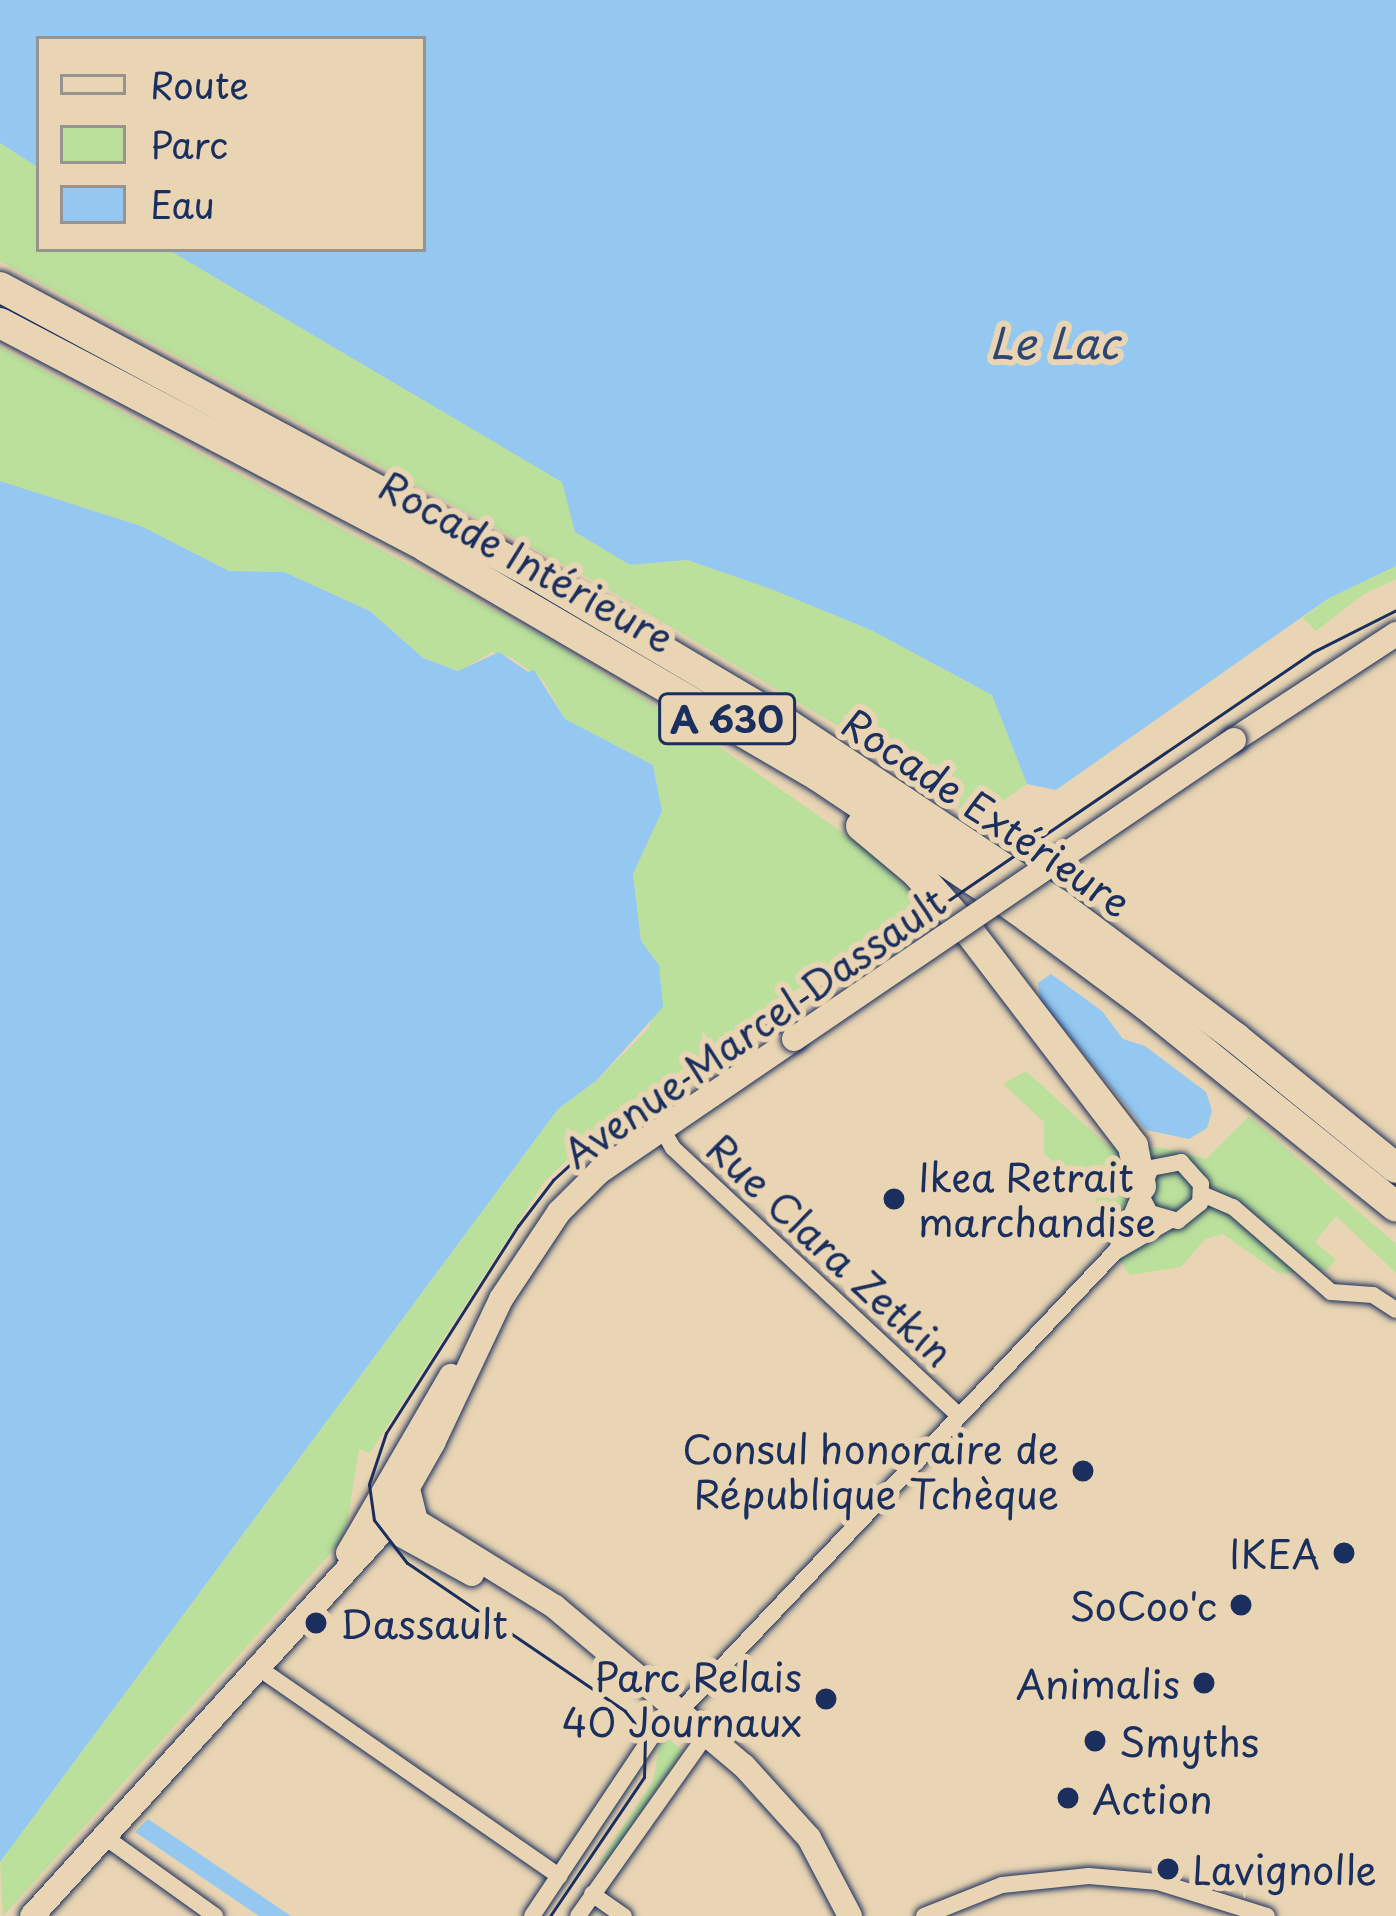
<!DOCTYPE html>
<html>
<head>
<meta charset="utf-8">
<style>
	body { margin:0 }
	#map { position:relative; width:1396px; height:1916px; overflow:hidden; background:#e9d5b3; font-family:"Playpen Sans",sans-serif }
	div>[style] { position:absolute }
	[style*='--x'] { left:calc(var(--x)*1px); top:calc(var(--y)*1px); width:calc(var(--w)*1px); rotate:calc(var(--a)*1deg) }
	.green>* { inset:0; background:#bae09b }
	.water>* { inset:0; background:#94c8f1 }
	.roads { filter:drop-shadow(0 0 3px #1b2f5e) drop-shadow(0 0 3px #1b2f5e) }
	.street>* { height:16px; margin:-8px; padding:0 8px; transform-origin:8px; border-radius:8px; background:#e9d5b3 }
	.secondary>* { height:24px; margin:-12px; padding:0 12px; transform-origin:12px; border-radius:12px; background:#e9d5b3 }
	.highway>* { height:30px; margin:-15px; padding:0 15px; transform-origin:15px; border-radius:15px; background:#e9d5b3 }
	.tram>* { height:3px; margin:-1.5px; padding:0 1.5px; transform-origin:1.5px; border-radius:1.5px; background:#1b2f5e }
	.bridges { filter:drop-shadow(0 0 3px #1b2f5e) drop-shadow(0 0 3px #1b2f5e) }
	.secondary-bridge>* { height:24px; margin:-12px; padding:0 12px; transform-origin:12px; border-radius:12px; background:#e9d5b3 }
	.dots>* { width:33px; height:33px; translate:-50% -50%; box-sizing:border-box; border:6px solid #e9d5b3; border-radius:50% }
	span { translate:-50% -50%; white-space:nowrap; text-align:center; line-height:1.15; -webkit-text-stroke:12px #e9d5b3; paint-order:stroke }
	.shield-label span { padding:3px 9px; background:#e9d5b3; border:3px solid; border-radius:9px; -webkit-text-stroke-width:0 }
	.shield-label { font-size:36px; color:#1b2f5e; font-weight:700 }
	.street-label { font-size:39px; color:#1b2f5e }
	.poi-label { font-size:39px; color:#1b2f5e }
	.left { translate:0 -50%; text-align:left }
	.right { translate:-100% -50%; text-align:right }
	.water-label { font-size:42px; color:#2d4674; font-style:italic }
	.legend { position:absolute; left:36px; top:36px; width:390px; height:216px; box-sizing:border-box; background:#e9d5b3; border:3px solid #979391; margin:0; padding:15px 21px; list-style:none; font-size:36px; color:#1b2f5e }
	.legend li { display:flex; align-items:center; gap:24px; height:60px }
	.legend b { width:60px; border:3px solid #979391 }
</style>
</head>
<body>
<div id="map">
	<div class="green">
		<div style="clip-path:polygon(0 143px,39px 168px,39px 249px,167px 249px,563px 482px,575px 532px,630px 565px,687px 560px,771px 589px,873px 631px,992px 695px,1027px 784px,975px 820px,877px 749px,589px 578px,0 261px)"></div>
		<div style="clip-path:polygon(0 347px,548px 639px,709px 740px,874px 854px,921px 903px,607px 1122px,544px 1182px,370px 1453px,359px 1449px,347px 1525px,337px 1546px,3px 1916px,0 1862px,558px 1109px,597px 1080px,649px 1028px,659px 965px,641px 941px,633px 874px,662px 811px,653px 765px,565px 719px,543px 680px,512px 658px,492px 652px,459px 671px,423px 658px,370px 611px,284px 572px,229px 571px,141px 526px,0 481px)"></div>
		<div style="clip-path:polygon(1396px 566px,1396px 579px,1364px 594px,1316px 631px,1303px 618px,1329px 598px)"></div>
		<div style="clip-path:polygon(1026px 1071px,1107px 1145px,1163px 1148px,1206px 1159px,1249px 1116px,1396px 1244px,1396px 1273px,1336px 1216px,1315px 1242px,1336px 1260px,1327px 1270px,1280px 1274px,1223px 1234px,1205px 1239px,1181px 1267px,1130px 1275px,1100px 1233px,1095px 1195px,1044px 1154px,1044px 1122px,1003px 1084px)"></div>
		<div style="clip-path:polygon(662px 1732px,683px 1751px,605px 1865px,600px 1861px,653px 1781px)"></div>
	</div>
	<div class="water">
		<div style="clip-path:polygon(0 0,1396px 0,1396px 566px,1329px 598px,1056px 790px,1027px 784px,992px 695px,873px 631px,771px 589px,687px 560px,630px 565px,575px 532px,562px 482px,167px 249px,423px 249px,423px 39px,39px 39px,39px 168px,0 143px)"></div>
		<div style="clip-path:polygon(0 481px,141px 526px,229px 571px,284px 572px,370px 611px,423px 658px,458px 671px,499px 652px,528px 672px,534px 670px,565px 719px,653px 765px,662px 811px,633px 874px,641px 941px,659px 965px,663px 1007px,597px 1080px,558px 1109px,0 1862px)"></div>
		<div style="clip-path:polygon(1051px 974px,1102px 1011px,1123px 1039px,1145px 1046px,1206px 1092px,1212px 1111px,1207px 1128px,1189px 1139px,1146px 1130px,1040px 1000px,1038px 983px)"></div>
		<div style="clip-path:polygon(148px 1819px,291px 1916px,259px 1916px,135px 1832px)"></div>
	</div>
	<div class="roads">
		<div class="street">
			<div style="--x:662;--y:1129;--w:22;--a:60"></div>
			<div style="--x:673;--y:1148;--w:392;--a:43.1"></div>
			<div style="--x:1202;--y:1194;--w:34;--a:23"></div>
			<div style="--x:1233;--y:1207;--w:130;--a:40.9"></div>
			<div style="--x:1331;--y:1292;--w:42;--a:4.1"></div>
			<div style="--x:1373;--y:1295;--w:27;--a:33"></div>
			<div style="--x:1117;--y:1249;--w:88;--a:-67.2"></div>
			<div style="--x:1151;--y:1168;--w:31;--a:-11"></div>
			<div style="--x:1181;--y:1162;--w:30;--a:48"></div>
			<div style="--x:1201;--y:1184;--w:19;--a:93"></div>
			<div style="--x:1200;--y:1203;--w:28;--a:141"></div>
			<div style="--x:1178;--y:1221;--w:29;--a:-164"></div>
			<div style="--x:1150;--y:1213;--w:20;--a:-117"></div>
			<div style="--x:260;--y:1669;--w:364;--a:34.7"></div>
			<div style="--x:102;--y:1835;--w:139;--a:35.6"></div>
			<div style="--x:592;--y:1894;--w:39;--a:35"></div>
			<div style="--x:532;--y:1916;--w:231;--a:-56.3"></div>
			<div style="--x:660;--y:1724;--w:24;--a:-33"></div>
			<div style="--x:680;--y:1711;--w:632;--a:-46.54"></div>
			<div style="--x:1115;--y:1252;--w:62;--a:-29.9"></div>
			<div style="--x:578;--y:1916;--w:223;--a:-54.7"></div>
			<div style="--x:924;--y:1916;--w:84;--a:-21.7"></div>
			<div style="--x:1002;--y:1885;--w:87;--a:-5.9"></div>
			<div style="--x:1089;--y:1876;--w:69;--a:5"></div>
			<div style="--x:1158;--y:1882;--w:114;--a:17.3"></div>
		</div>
		<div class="secondary">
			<div style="--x:1234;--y:740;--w:194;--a:-33.2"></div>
			<div style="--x:408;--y:1489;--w:33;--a:76"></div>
			<div style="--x:416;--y:1521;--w:163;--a:31.7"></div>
			<div style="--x:555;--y:1607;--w:247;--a:40.1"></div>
			<div style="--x:744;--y:1766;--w:97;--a:47.9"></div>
			<div style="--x:809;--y:1838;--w:88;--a:62.3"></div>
			<div style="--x:389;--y:1520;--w:19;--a:51"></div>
			<div style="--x:401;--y:1535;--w:81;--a:28.8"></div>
			<div style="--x:348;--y:1553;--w:205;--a:-59.8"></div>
			<div style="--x:32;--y:1916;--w:525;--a:-47.7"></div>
			<div style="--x:385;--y:1528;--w:98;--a:-60.5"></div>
			<div style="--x:433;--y:1443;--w:159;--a:-64.7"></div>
			<div style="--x:501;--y:1299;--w:105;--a:-56.3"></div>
			<div style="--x:559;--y:1212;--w:57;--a:-45"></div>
			<div style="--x:599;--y:1172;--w:236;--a:-34.3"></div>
		</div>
		<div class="highway">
			<div style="--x:0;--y:287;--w:604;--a:28.26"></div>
			<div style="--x:532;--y:573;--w:295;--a:30.6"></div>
			<div style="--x:786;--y:723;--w:328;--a:33.7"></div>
			<div style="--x:1059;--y:905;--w:221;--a:36.9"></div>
			<div style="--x:1236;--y:1038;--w:206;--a:39.1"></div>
			<div style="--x:0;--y:323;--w:481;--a:27.7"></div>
			<div style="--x:426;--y:547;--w:454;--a:30.3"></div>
			<div style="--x:818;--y:776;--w:241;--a:33.8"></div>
			<div style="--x:1018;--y:910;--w:159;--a:36.6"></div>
			<div style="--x:1146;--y:1005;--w:321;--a:38.9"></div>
			<div style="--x:861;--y:826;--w:72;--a:39.9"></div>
			<div style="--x:916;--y:872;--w:83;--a:48.4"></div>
			<div style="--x:971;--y:934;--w:267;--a:52.6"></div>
			<div style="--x:1133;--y:1146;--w:41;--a:78.7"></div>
		</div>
	</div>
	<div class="tram">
		<div style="--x:550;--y:1916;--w:168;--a:-55.9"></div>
		<div style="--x:644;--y:1777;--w:41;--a:-88.6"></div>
		<div style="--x:645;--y:1736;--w:32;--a:-129"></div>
		<div style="--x:625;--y:1711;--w:263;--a:-145.8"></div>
		<div style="--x:407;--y:1563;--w:54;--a:-127.5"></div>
		<div style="--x:374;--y:1520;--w:36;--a:-98"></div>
		<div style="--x:369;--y:1484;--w:54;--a:-71.6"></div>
		<div style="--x:386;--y:1433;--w:246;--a:-57.5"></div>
		<div style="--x:518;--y:1226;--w:58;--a:-52.7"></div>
		<div style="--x:553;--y:1180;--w:49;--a:-42.5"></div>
		<div style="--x:589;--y:1147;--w:99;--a:-35.1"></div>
		<div style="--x:670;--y:1090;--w:778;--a:-34.26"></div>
		<div style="--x:1313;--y:652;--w:93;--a:-26.8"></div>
	</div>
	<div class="bridges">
		<div class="secondary-bridge">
			<div style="--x:794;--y:1039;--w:532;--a:-34.2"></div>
		</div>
	</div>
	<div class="dots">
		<div style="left:894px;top:1199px;background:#1b2f5e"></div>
		<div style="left:1083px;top:1471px;background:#1b2f5e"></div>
		<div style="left:1344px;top:1553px;background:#1b2f5e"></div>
		<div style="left:1241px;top:1605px;background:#1b2f5e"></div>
		<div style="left:316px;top:1623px;background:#1b2f5e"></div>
		<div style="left:1204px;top:1683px;background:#1b2f5e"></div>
		<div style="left:826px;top:1699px;background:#1b2f5e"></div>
		<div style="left:1095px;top:1741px;background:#1b2f5e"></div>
		<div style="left:1068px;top:1798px;background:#1b2f5e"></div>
		<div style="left:1168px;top:1869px;background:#1b2f5e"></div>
	</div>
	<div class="shield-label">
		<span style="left:727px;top:719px">A 630</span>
	</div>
	<div class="street-label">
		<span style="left:527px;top:561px;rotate:29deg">Rocade Intérieure</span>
		<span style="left:987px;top:812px;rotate:34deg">Rocade Extérieure</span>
		<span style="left:754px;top:1027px;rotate:-35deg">Avenue Marcel Dassault</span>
		<span style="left:831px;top:1250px;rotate:43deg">Rue Clara Zetkin</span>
	</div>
	<div class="poi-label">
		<span class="left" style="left:918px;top:1199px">Ikea Retrait<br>marchandise</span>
		<span class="right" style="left:1059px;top:1471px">Consul honoraire de<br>République Tchèque</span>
		<span class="right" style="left:1320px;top:1553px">IKEA</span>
		<span class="right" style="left:1217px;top:1605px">SoCoo'c</span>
		<span class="left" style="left:340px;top:1623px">Dassault</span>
		<span class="right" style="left:802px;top:1699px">Parc Relais<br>40 Journaux</span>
		<span class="right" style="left:1180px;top:1683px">Animalis</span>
		<span class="left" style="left:1119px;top:1741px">Smyths</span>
		<span class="left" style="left:1092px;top:1798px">Action</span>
		<span class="left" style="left:1192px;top:1869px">Lavignolle</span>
	</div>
	<div class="water-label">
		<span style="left:1054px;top:342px">Le Lac</span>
	</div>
	<ul class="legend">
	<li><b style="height:15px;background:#e9d5b3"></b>Route</li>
	<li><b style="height:33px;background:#bae09b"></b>Parc</li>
	<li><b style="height:33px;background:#94c8f1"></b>Eau</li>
	</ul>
</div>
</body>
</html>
